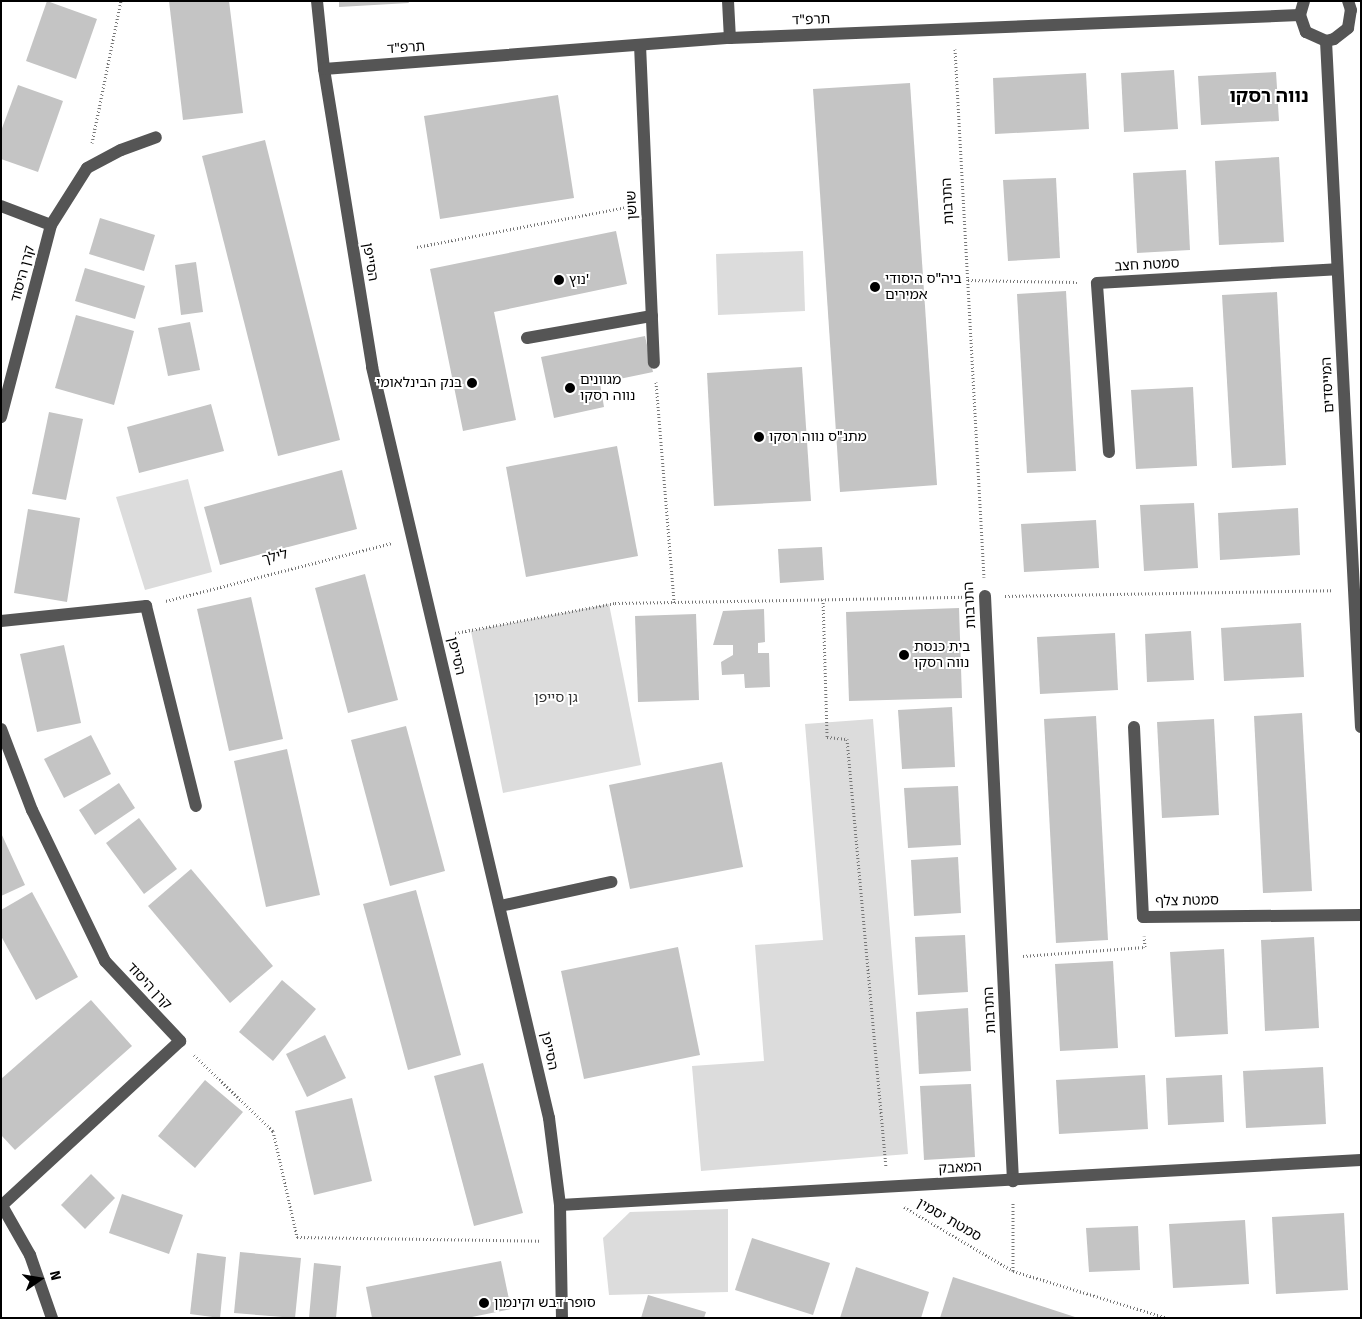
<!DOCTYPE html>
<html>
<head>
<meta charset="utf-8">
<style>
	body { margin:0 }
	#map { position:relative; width:1362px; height:1319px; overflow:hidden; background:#fff; font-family:"Fira Sans","Noto Sans Hebrew",sans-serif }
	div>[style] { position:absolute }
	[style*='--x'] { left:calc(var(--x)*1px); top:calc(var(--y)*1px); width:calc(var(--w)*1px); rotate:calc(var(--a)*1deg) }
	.green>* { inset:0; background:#dcdcdc }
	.building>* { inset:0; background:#c4c4c4 }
	.path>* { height:3px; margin-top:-1.5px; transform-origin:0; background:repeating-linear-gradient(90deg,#777 0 1px,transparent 0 3.5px) }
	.minor>* { height:12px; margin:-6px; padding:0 6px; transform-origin:6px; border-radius:6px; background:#555 }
	.dots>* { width:14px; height:14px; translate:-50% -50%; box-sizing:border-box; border:2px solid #fff; border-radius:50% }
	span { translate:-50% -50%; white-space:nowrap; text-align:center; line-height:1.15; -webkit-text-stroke:4px #fff; paint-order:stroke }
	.street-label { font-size:14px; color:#000 }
	.poi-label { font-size:14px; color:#000 }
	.left { translate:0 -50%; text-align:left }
	.right { translate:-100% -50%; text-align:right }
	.park-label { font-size:14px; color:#333 }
	.district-label { font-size:19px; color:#000; font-weight:700 }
	.frame { position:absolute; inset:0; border:2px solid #000; pointer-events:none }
	.north { position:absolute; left:15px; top:1254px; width:50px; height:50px; -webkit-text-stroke:4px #fff; paint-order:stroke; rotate:77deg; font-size:14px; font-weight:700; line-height:20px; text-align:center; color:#000 }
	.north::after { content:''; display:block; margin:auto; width:18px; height:22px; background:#000; clip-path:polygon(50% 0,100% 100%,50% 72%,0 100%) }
</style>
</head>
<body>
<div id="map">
	<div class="green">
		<div style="clip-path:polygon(803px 251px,805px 311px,718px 315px,716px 254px)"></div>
		<div style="clip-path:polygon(188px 479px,212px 572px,145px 590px,116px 497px)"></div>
		<div style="clip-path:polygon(609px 604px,641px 765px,503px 793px,471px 631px)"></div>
		<div style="clip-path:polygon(873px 719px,908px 1154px,701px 1171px,692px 1066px,764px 1061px,755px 945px,823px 940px,805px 724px)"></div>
		<div style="clip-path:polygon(728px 1209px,728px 1292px,609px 1295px,603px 1238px,630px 1212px)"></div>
	</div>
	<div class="building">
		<div style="clip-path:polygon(47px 1px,97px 19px,76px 79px,26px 61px)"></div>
		<div style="clip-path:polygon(169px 1px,229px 1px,243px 113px,183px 120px)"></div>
		<div style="clip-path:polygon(339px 1px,408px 1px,409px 3px,339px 7px)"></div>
		<div style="clip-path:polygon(1174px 70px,1178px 129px,1124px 132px,1121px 73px)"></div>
		<div style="clip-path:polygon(1276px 72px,1279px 121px,1201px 125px,1198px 76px)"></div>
		<div style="clip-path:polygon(1086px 73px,1089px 129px,995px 134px,993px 78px)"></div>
		<div style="clip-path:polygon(910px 83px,937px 485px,840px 492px,813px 89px)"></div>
		<div style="clip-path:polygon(18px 85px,63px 101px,38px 172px,1px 159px,1px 131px)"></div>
		<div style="clip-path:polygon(558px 95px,574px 198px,440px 219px,424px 116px)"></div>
		<div style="clip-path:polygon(265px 140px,340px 440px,278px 456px,202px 156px)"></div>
		<div style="clip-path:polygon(1279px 157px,1284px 242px,1219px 245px,1215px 161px)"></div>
		<div style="clip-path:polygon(1186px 170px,1190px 250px,1137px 253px,1133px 173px)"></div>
		<div style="clip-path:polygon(1056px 178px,1060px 258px,1008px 261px,1003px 180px)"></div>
		<div style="clip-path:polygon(100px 218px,155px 235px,144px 271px,89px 254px)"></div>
		<div style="clip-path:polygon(616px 231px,627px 284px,494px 312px,516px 420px,463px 431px,430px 269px)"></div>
		<div style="clip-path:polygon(196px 262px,203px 312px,181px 315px,175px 265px)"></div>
		<div style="clip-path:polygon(85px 268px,145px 286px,135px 319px,75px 301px)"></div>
		<div style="clip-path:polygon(1066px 291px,1076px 471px,1027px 473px,1017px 294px)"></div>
		<div style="clip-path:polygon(1277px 292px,1286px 465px,1232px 468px,1222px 295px)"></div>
		<div style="clip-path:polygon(76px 315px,134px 331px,114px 405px,55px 388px)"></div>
		<div style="clip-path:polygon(190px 322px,200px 370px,168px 376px,158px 328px)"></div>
		<div style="clip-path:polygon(645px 336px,653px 372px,600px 383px,604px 407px,554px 418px,541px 357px)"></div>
		<div style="clip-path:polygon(802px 367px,811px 501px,714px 506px,707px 373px)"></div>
		<div style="clip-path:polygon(1193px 387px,1197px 466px,1136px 469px,1131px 390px)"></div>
		<div style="clip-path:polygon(211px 404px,224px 451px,139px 473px,127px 427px)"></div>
		<div style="clip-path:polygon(49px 412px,83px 419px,66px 500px,32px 494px)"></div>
		<div style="clip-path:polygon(617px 446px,638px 556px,526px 577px,506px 467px)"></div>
		<div style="clip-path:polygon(342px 470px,357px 529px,220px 565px,204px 507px)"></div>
		<div style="clip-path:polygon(1194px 503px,1198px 568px,1144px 571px,1140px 505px)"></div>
		<div style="clip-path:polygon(1298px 508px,1300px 555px,1220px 560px,1218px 513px)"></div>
		<div style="clip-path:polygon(28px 509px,80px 518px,67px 602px,14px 593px)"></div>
		<div style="clip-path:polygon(1096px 520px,1099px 568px,1024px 572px,1021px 524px)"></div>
		<div style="clip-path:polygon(822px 547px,824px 580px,780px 583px,778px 549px)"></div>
		<div style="clip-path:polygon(365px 574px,398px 700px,348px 713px,315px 588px)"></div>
		<div style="clip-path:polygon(251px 597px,283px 739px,229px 751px,197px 609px)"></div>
		<div style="clip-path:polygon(959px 608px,962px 698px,849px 701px,846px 612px)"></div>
		<div style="clip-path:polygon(764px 609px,765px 642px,758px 643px,758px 653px,769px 653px,770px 687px,745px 688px,744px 674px,722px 675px,721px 662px,733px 655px,733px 645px,713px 645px,723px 611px)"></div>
		<div style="clip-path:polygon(696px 614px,699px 700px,638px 702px,635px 616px)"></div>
		<div style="clip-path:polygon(1301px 623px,1304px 677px,1224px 681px,1221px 628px)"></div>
		<div style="clip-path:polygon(1191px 631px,1194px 680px,1147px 682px,1145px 634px)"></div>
		<div style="clip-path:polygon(1115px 633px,1118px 690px,1040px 694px,1037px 637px)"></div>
		<div style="clip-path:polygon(64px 645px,81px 723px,37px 732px,20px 654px)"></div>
		<div style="clip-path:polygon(952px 707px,955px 767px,902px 769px,898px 710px)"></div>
		<div style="clip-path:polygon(1302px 713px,1312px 891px,1263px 893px,1254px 716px)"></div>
		<div style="clip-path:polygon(1096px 716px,1108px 940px,1056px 943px,1044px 719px)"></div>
		<div style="clip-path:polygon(1214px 719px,1219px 815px,1162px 818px,1157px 722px)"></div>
		<div style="clip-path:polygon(406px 726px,445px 871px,390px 886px,351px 740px)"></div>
		<div style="clip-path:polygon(91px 735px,111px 774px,64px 798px,44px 759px)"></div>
		<div style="clip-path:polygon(287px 749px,320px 895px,266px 907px,234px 761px)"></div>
		<div style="clip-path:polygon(722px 762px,743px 867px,630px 889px,609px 785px)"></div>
		<div style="clip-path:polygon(119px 783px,135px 808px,95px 835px,79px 810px)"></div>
		<div style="clip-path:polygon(958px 786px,961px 845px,908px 848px,904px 788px)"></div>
		<div style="clip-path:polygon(139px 818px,177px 869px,144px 894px,106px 843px)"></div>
		<div style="clip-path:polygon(1px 833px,25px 885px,1px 896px)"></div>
		<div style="clip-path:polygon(958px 857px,961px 913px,914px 916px,911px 860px)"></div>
		<div style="clip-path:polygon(191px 869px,273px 966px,230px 1003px,148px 906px)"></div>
		<div style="clip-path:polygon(416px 890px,461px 1055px,408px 1070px,363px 904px)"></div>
		<div style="clip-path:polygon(32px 892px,78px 977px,36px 1000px,1px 936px,1px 910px)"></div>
		<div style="clip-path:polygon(965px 935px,968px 992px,918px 995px,915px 937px)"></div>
		<div style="clip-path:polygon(1314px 937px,1319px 1028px,1265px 1031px,1261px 940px)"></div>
		<div style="clip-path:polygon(678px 947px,700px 1055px,584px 1079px,561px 971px)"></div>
		<div style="clip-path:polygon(1224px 949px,1228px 1034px,1175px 1037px,1170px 952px)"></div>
		<div style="clip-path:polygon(1113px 961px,1118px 1048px,1060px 1051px,1055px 964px)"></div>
		<div style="clip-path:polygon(282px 980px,316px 1009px,273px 1061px,239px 1032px)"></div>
		<div style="clip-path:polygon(91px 1000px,132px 1046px,15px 1150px,1px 1135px,1px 1079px)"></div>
		<div style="clip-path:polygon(968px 1008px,971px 1071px,919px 1074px,916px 1012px)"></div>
		<div style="clip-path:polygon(325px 1035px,346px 1078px,307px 1097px,286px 1054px)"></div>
		<div style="clip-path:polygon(483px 1063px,523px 1213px,474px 1226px,434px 1076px)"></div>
		<div style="clip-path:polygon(1323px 1067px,1326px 1124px,1246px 1128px,1243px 1071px)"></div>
		<div style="clip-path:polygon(1145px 1075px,1148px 1129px,1059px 1134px,1056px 1080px)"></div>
		<div style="clip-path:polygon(1222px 1075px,1224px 1122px,1168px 1125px,1166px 1078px)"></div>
		<div style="clip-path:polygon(205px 1080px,243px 1112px,195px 1168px,158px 1136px)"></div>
		<div style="clip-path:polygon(971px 1084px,975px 1157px,924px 1160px,920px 1086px)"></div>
		<div style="clip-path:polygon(352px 1098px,372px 1181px,314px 1195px,295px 1111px)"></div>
		<div style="clip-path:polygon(91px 1174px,115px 1198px,85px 1229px,61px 1205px)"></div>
		<div style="clip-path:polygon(122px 1194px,183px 1215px,169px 1254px,109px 1233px)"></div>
		<div style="clip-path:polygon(1344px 1213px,1348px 1290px,1276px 1294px,1272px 1217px)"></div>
		<div style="clip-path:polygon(1245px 1220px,1249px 1284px,1173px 1288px,1169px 1224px)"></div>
		<div style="clip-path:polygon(1138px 1226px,1140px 1270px,1089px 1272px,1086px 1228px)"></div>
		<div style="clip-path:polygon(752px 1238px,830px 1263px,813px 1315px,735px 1290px)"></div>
		<div style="clip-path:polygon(240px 1252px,301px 1258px,295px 1318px,234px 1313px)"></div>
		<div style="clip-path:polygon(197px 1253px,226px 1257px,220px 1318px,190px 1314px)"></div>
		<div style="clip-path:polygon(501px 1261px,511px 1309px,467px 1318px,372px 1318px,366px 1287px)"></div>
		<div style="clip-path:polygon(314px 1263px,341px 1266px,336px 1318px,309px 1318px)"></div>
		<div style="clip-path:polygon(856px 1267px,929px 1292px,921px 1318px,840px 1318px)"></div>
		<div style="clip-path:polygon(953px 1277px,1075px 1317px,1075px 1318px,940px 1318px)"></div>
		<div style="clip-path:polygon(648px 1295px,706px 1312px,704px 1318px,641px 1318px)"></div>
	</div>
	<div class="path">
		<div style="--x:955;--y:49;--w:529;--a:86.86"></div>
		<div style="--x:92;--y:143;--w:145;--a:-78.5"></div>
		<div style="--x:417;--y:247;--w:214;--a:-10.8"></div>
		<div style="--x:968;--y:280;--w:109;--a:1.1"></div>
		<div style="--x:656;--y:382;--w:221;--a:85.3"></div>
		<div style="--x:1005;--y:596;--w:328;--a:-1"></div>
		<div style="--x:823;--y:599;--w:138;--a:88.3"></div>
		<div style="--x:827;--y:737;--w:20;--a:6"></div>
		<div style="--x:847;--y:739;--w:429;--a:84.8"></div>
		<div style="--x:166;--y:601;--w:233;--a:-14.4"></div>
		<div style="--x:455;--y:633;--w:163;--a:-10.6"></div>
		<div style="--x:615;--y:603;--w:351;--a:-1"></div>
		<div style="--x:1023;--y:956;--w:122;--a:-4.2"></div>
		<div style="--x:1145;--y:947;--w:11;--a:-95"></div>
		<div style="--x:194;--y:1055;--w:110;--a:43.9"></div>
		<div style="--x:273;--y:1131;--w:109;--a:77.2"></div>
		<div style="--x:297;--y:1237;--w:243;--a:0.9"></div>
		<div style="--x:904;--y:1207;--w:126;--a:30.4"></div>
		<div style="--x:1013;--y:1271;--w:70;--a:-90"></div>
		<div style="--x:1013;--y:1271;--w:162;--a:16.9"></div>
	</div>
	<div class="minor">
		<div style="--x:317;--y:1;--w:68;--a:84.1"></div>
		<div style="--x:324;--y:69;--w:302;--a:80.8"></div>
		<div style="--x:372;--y:367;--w:772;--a:76.74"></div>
		<div style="--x:549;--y:1118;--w:88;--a:82.8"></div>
		<div style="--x:560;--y:1205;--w:113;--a:89"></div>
		<div style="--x:728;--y:1;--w:37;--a:87"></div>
		<div style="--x:1304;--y:1;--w:15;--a:106"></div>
		<div style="--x:1300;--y:15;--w:18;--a:71"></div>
		<div style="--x:1306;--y:32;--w:22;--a:24"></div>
		<div style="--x:1326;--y:41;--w:8;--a:-14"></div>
		<div style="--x:1334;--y:39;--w:18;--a:-38"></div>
		<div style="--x:1348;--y:28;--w:18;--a:-81"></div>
		<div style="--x:1351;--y:10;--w:9;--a:-108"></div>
		<div style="--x:1326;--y:41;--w:687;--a:87.08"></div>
		<div style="--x:640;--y:45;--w:318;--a:87.5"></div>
		<div style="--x:324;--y:69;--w:407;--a:-4.4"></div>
		<div style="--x:730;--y:38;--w:570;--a:-2.31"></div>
		<div style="--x:1;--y:206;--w:53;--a:20.8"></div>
		<div style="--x:527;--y:338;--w:127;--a:-10"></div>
		<div style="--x:1;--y:417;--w:198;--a:-75.4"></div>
		<div style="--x:51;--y:225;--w:67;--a:-57.7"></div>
		<div style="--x:87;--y:168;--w:38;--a:-28"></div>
		<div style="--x:121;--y:150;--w:37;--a:-20"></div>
		<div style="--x:1109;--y:452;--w:169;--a:-94.1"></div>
		<div style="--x:1097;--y:283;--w:240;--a:-3.3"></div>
		<div style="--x:985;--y:596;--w:586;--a:87.26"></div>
		<div style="--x:1;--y:621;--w:146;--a:-5.9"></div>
		<div style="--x:146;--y:606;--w:206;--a:76"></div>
		<div style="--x:1134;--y:727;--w:190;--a:87.3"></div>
		<div style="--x:1143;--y:917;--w:218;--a:-0.5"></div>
		<div style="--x:1;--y:729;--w:87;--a:69.1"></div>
		<div style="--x:32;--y:810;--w:168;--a:64.2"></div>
		<div style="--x:105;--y:961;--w:110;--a:46.8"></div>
		<div style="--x:180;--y:1041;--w:242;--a:137.3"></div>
		<div style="--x:500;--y:906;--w:114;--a:-12.2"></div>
		<div style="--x:1;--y:1204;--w:59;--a:60.4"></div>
		<div style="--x:30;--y:1255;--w:67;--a:70.8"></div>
		<div style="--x:560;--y:1205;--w:802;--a:-3.22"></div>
	</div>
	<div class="dots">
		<div style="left:559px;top:280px;background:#000"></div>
		<div style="left:875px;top:287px;background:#000"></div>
		<div style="left:472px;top:383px;background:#000"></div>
		<div style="left:570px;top:388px;background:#000"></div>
		<div style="left:759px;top:437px;background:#000"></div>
		<div style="left:904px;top:655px;background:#000"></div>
		<div style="left:484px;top:1303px;background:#000"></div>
	</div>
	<div class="street-label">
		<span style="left:811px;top:20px;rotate:-2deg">תרפ"ד</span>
		<span style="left:406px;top:48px;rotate:-4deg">תרפ"ד</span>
		<span style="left:948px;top:201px;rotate:-93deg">התרבות</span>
		<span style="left:632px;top:205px;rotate:-93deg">שושן</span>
		<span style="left:370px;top:262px;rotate:81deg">הסייפן</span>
		<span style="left:1147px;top:265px;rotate:-3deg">סמטת חצב</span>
		<span style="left:23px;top:274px;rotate:-75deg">קרן היסוד</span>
		<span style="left:1328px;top:385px;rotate:-93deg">המייסדים</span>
		<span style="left:275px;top:557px;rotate:-14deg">לילך</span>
		<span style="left:970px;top:605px;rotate:-93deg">התרבות</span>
		<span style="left:456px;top:656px;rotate:77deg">הסייפן</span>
		<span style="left:1187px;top:901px;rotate:-1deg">סמטת צלף</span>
		<span style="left:149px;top:986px;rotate:47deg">קרן היסוד</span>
		<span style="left:990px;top:1010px;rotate:-93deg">התרבות</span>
		<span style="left:549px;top:1051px;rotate:78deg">הסייפן</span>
		<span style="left:960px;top:1168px;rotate:-3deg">המאבק</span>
		<span style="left:949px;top:1220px;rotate:30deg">סמטת יסמין</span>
	</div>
	<div class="poi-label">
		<span class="left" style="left:885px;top:287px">ביה"ס היסודי<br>אמירים</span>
		<span class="left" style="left:569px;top:280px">נוץ'</span>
		<span class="left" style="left:580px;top:388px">מגוונים<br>נווה רסקו</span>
		<span class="right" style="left:462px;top:383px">בנק הבינלאומי</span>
		<span class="left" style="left:769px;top:437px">מתנ"ס נווה רסקו</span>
		<span class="left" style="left:914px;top:655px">בית כנסת<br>נווה רסקו</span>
		<span class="left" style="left:494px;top:1303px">סופר דבש וקינמון</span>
	</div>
	<div class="park-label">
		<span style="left:556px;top:698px">גן סייפן</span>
	</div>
	<div class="district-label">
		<span style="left:1269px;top:96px">נווה רסקו</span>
	</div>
	<div class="frame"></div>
	<div class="north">N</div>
</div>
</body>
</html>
